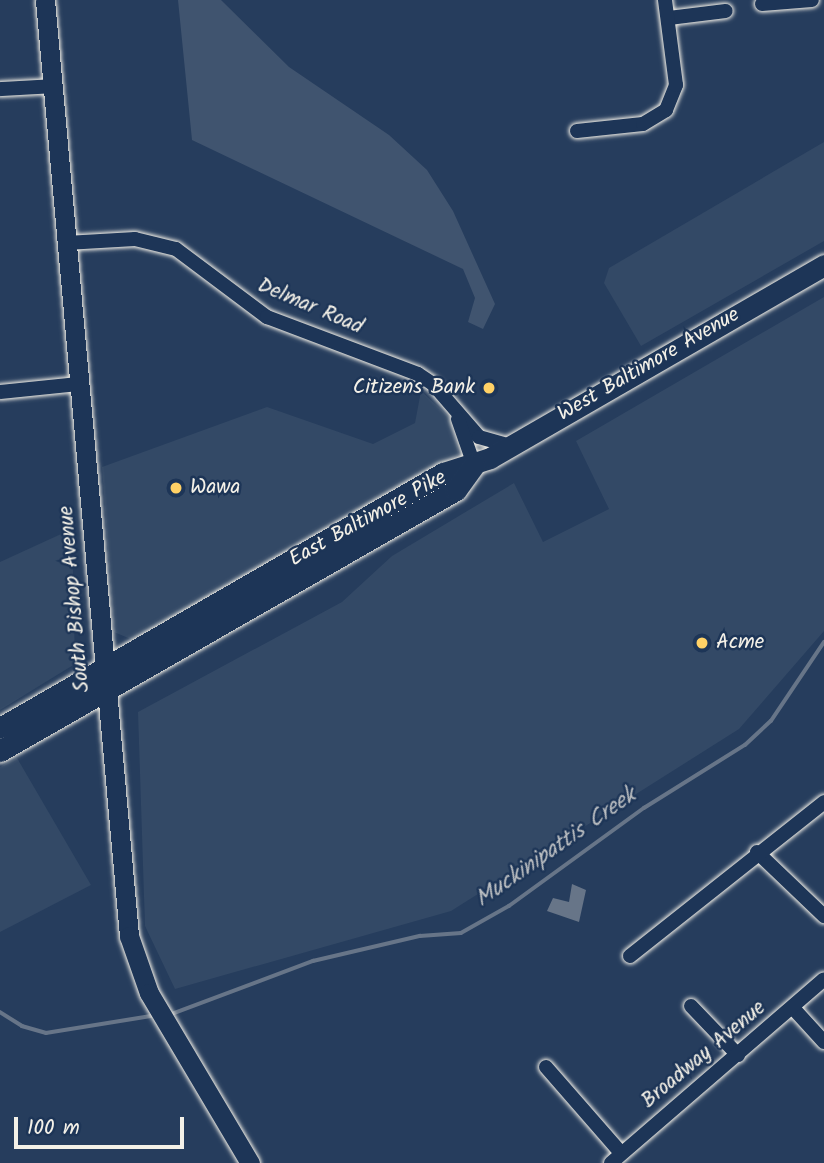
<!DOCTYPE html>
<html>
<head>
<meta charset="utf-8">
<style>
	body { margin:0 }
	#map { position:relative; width:824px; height:1163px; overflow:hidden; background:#263d5d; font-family:Kalam,sans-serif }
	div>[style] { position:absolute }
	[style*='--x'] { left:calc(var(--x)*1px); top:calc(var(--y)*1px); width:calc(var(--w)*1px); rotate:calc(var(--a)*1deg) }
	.built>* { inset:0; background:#334966 }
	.green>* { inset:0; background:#40546f }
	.water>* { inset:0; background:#677588 }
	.stream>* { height:3.5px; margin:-1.75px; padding:0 1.75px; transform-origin:1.75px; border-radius:1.75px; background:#677588 }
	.roads { filter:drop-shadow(0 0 2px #f4f1e8) drop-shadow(0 0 2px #f4f1e8) }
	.street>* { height:14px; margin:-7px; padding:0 7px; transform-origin:7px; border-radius:7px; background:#1d3557 }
	.secondary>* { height:19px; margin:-9.5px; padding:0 9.5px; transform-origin:9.5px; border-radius:9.5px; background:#1d3557 }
	.primary>* { height:21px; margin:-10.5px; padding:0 10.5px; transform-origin:10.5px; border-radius:10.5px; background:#1d3557 }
	.dots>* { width:19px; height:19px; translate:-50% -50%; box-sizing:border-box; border:4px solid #1d3557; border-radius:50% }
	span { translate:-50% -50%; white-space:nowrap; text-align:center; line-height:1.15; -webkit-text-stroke:5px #1d3557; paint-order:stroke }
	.street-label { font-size:21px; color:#f4f1e8 }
	.poi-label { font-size:21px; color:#f4f1e8 }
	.right { translate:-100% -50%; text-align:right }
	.left { translate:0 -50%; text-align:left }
	.water-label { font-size:23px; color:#bcbfc2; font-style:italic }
	.scale { position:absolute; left:14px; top:1117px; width:170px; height:32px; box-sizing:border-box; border:4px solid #f4f1e8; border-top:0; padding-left:9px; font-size:21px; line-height:24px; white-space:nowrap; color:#f4f1e8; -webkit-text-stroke:5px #1d3557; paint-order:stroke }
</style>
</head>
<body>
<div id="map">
	<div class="built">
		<div style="clip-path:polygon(824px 142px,824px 241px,641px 346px,604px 283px,609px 268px)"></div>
		<div style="clip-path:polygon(824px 297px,824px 631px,739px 729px,451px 911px,175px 989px,145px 926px,138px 712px,342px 602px,392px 556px,514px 483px,543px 542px,609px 509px,576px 441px)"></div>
		<div style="clip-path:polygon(421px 391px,450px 418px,459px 454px,133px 640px,114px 632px,102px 467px,267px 407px,373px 444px,415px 423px)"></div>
		<div style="clip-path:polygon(72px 529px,75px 664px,0 710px,0 562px)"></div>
		<div style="clip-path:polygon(17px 758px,91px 885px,0 932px,0 767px)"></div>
	</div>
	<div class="green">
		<div style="clip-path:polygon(178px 0,221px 0,289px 67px,389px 135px,427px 170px,453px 211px,495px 304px,483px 329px,468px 322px,475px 298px,463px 269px,192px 140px)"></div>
	</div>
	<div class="water">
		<div style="clip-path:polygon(572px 884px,586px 890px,579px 922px,547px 911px,553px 898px,569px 902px)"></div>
	</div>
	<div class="stream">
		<div style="--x:0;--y:1012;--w:26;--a:32"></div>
		<div style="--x:22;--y:1026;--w:25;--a:16"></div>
		<div style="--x:46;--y:1033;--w:106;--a:-9.2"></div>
		<div style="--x:172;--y:1014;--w:151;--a:-20.6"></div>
		<div style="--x:313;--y:961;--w:110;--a:-13.2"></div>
		<div style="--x:420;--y:936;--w:41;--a:-4.2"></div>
		<div style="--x:461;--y:933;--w:55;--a:-29.4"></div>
		<div style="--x:509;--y:906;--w:167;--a:-36"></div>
		<div style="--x:644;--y:808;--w:119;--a:-32"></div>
		<div style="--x:745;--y:745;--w:35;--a:-43"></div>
		<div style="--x:771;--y:721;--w:95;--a:-56.1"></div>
	</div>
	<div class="roads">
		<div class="street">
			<div style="--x:762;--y:4;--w:50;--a:-4.6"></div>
			<div style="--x:669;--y:18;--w:57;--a:-7"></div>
			<div style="--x:0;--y:89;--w:53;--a:-3.2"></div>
			<div style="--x:577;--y:131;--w:66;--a:-6.1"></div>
			<div style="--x:643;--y:124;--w:27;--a:-31"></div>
			<div style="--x:666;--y:110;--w:27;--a:-68"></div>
			<div style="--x:676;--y:85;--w:86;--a:-97.4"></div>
			<div style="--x:66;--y:243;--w:69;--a:-3.3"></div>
			<div style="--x:135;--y:239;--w:42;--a:13.7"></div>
			<div style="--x:176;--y:249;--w:114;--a:36.8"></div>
			<div style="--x:267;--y:317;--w:161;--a:20.7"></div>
			<div style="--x:418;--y:374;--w:18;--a:34"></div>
			<div style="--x:433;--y:384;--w:70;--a:49"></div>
			<div style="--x:479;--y:437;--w:33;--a:16"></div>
			<div style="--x:0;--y:392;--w:79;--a:-5.8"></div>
			<div style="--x:458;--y:419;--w:49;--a:70.8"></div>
			<div style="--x:757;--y:852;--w:93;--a:43.7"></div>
			<div style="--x:630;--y:956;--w:248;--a:-38.4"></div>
			<div style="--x:691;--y:1006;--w:68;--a:46.2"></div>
			<div style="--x:793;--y:1008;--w:46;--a:47.6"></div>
			<div style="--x:546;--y:1067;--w:114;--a:48.9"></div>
			<div style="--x:611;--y:1163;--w:281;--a:-40.8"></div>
		</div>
		<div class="secondary">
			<div style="--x:45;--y:0;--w:940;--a:84.87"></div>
			<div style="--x:129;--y:936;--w:60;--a:70.7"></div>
			<div style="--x:149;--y:993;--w:198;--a:59.3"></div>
		</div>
		<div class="primary">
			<div style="--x:0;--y:728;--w:511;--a:-29.93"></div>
			<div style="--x:443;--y:473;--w:49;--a:-17.7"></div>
			<div style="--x:490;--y:458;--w:386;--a:-30"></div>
			<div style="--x:0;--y:751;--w:525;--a:-29.79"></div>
			<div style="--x:456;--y:490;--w:31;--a:-54"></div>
		</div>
	</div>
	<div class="dots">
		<div style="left:489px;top:388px;background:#ffd166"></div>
		<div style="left:176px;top:488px;background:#ffd166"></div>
		<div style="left:702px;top:643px;background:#ffd166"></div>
	</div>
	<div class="street-label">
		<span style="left:310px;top:307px;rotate:23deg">Delmar Road</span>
		<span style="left:649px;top:365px;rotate:-30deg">West Baltimore Avenue</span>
		<span style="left:368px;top:519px;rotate:-29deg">East Baltimore Pike</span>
		<span style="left:75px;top:599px;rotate:-95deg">South Bishop Avenue</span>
		<span style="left:704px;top:1055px;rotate:-40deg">Broadway Avenue</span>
	</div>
	<div class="poi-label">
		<span class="right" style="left:475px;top:388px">Citizens Bank</span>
		<span class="left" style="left:190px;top:488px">Wawa</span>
		<span class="left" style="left:716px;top:643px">Acme</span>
	</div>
	<div class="water-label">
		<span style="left:556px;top:848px;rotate:-35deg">Muckinipattis Creek</span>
	</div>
	<div class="scale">100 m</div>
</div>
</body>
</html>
